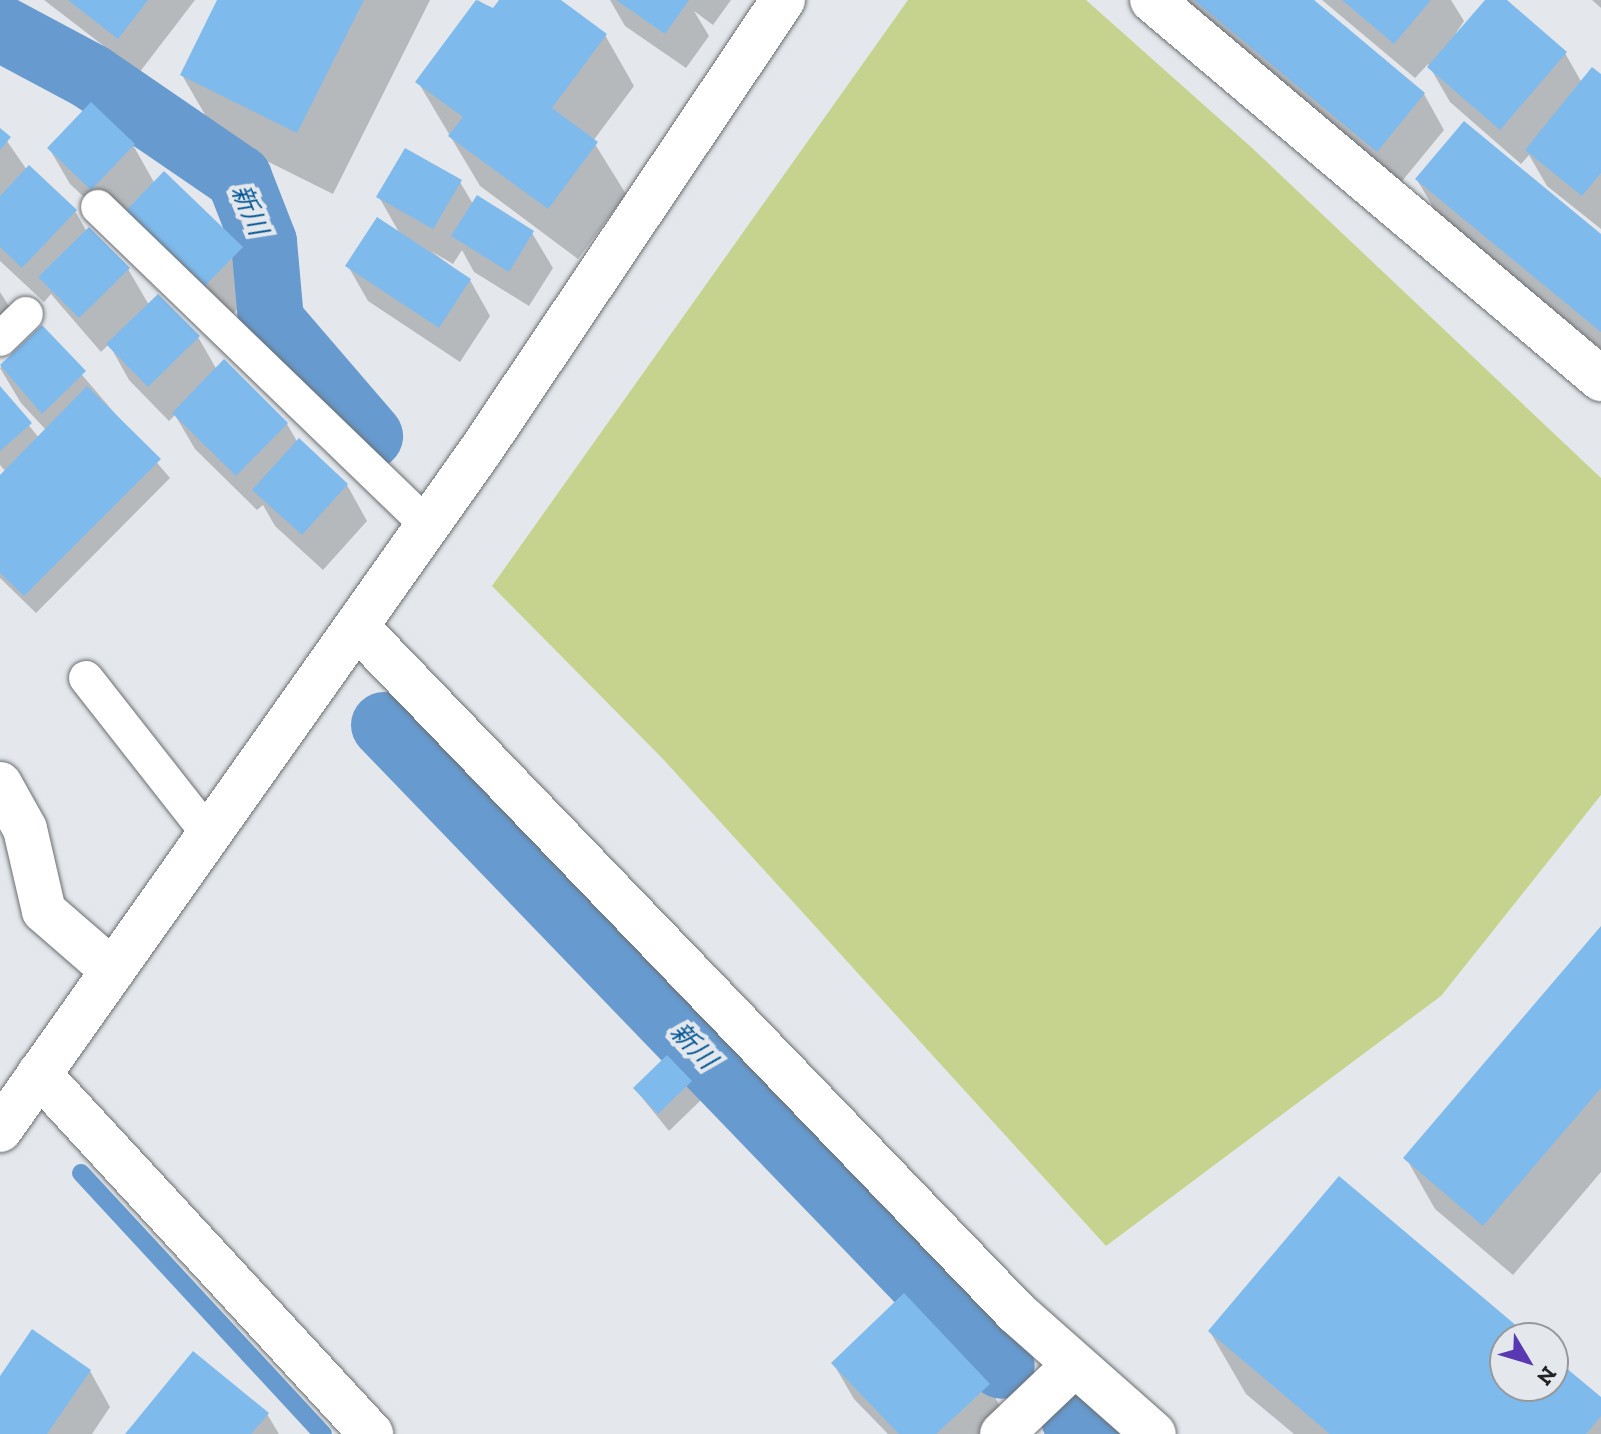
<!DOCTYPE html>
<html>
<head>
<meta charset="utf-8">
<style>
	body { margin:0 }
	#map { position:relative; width:1601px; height:1434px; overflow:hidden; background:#e4e8ec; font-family:"Zilla Slab","Noto Sans JP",serif }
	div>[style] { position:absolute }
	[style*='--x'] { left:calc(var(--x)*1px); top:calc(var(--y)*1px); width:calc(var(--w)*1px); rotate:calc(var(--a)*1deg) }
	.green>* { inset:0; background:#c5d38e }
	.shadow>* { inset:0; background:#0003 }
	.stream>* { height:18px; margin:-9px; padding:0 9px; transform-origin:9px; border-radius:9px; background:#679ace }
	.canal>* { height:66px; margin:-33px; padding:0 33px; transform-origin:33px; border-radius:33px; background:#679ace }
	.building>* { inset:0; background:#7fbaec }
	.roads { filter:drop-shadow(0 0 2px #6a6e71) drop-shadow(0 0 2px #6a6e71) }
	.service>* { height:34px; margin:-17px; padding:0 17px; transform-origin:17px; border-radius:17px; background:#fff }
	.minor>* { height:44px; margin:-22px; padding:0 22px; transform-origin:22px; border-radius:22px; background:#fff }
	.tertiary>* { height:44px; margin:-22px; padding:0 22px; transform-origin:22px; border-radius:22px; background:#fff }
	span { translate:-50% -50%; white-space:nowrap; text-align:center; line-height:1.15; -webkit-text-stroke:8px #e4e8ec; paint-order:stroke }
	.water-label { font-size:26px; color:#025696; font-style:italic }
	.north { position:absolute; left:1489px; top:1322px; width:80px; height:80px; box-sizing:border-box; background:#e4e8ec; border:2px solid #96999c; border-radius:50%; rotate:128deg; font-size:22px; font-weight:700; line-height:32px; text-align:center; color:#212223 }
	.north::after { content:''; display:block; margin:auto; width:28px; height:36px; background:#5939b1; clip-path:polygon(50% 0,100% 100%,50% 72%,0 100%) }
</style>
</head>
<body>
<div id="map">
	<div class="green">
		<div style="clip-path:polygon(908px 0,1086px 0,1251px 147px,1601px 478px,1601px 795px,1441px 996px,1106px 1246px,663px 759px,492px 586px)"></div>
	</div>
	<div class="shadow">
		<div style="clip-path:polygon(44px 0,195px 0,139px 73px)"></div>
		<div style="clip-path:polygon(220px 0,430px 0,333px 194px,218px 137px,182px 75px)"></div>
		<div style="clip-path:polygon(478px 0,494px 11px,502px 0,558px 0,605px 35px,634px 86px,593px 141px,626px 194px,578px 259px,480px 186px,418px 82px)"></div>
		<div style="clip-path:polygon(610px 0,731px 0,713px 25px,694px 11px,709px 36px,686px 68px,625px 26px)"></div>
		<div style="clip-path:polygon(1175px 0,1313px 0,1424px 94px,1444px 130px,1398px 186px)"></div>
		<div style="clip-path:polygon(1322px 0,1451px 0,1464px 21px,1447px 47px,1488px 0,1504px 0,1565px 53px,1582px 83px,1601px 77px,1601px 229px,1547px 186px,1529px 155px,1521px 164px,1450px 102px,1428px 64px,1415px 78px)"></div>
		<div style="clip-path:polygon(1592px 0,1601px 0,1601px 8px)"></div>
		<div style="clip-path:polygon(0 131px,27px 170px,75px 211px,87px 232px,128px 269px,149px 305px,198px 337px,217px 370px,287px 424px,298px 443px,347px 485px,367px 521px,323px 570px,275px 526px,263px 505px,257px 510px,195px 449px,175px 415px,169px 421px,129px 380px,109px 344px,101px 352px,51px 294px,44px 302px,0 261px)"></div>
		<div style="clip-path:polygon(133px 145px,155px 184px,241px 248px,262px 284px,222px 325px,70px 184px,49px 148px)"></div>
		<div style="clip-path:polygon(1417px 180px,1601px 237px,1601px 349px,1438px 215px)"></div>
		<div style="clip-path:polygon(460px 182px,473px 204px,532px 233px,553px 268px,529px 306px,474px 272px,462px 250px,453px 264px,431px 251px,470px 280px,490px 316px,460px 362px,368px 301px,348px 266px,400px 234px,379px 197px)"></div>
		<div style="clip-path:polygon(0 292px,24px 330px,0 349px)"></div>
		<div style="clip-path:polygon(42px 328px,170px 478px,36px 613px,0 578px,0 478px,6px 472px,0 465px,0 389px,39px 438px,46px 430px,21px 403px,0 368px)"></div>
		<div style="clip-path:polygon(1601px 929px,1601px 1172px,1513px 1275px,1435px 1209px,1406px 1158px)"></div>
		<div style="clip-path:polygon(691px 1082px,701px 1100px,669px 1131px,635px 1089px)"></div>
		<div style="clip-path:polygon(1210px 1332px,1528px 1338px,1505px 1338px,1505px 1386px,1553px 1386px,1553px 1359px,1601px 1400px,1601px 1434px,1294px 1434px,1246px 1394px)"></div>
		<div style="clip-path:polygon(833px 1363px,988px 1385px,1008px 1420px,994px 1434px,888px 1434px,854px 1399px)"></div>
		<div style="clip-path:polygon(90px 1371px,110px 1407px,92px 1434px,0 1434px,0 1380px)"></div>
		<div style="clip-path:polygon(267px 1414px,279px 1434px,127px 1434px)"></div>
	</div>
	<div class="stream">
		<div style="--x:81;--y:1173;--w:356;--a:47.2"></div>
	</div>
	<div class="canal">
		<div style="--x:0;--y:28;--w:102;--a:28.1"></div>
		<div style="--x:90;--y:76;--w:181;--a:34.4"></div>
		<div style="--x:239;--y:178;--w:69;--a:68.7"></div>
		<div style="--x:264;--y:242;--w:79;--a:84.9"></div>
		<div style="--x:271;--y:321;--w:152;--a:49.3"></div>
		<div style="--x:384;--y:725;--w:890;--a:46.05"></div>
		<div style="--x:1074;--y:1419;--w:24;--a:38"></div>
	</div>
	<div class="building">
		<div style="clip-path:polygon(68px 0,148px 0,118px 39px)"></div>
		<div style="clip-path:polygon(217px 0,364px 0,297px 133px,180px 75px)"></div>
		<div style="clip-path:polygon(476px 0,493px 8px,499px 0,561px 0,607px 34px,552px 108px,598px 142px,548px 209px,448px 136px,463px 117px,415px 82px)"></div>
		<div style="clip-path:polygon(616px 0,689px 0,665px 34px)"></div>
		<div style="clip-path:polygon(1194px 0,1314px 0,1425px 93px,1377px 152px)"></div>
		<div style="clip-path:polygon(1342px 0,1431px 0,1394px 44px)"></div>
		<div style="clip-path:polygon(1485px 0,1507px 0,1567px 52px,1500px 130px,1427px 67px)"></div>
		<div style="clip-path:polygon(1592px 67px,1601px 74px,1601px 173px,1582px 196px,1525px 150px)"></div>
		<div style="clip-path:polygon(91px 102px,135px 144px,91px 190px,47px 148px)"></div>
		<div style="clip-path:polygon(1464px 121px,1601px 234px,1601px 332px,1415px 179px)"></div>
		<div style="clip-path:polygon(0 128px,11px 137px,0 150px)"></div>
		<div style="clip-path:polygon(405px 148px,462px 180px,433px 229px,376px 197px)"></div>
		<div style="clip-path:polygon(29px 165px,77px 210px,22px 268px,0 247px,0 196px)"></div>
		<div style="clip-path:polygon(164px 171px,243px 247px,200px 291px,121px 216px)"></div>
		<div style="clip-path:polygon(477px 195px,534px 231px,509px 272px,451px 236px)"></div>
		<div style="clip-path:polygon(377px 217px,471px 279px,439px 328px,345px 266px)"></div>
		<div style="clip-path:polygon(89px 227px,130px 268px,79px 318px,38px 277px)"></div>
		<div style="clip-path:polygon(158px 294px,200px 336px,148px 387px,106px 344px)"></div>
		<div style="clip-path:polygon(42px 325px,86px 371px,42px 414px,0 365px)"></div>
		<div style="clip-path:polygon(224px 359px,288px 423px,236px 476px,172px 413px)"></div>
		<div style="clip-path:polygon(0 386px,32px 423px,0 451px)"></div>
		<div style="clip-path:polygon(87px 386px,161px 459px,24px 596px,0 573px,0 475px)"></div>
		<div style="clip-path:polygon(299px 438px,348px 484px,302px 535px,252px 490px)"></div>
		<div style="clip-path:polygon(1601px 926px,1601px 1088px,1483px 1226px,1403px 1158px)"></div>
		<div style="clip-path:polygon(667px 1055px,692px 1081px,658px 1114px,633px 1088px)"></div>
		<div style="clip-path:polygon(1339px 1176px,1531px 1338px,1505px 1338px,1505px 1386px,1553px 1386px,1553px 1357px,1601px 1397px,1601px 1416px,1586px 1434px,1330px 1434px,1208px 1331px)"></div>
		<div style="clip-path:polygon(904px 1293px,990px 1384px,936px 1434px,899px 1434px,831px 1363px)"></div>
		<div style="clip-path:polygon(32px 1329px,91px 1370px,47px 1434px,0 1434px,0 1376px)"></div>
		<div style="clip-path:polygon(193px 1351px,269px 1413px,251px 1434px,125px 1434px)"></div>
	</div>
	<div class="roads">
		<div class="service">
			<div style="--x:98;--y:207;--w:458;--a:44"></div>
			<div style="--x:0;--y:339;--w:36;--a:-44"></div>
			<div style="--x:86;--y:678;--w:199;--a:51.9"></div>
		</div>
		<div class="minor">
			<div style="--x:1152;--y:0;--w:588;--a:40.17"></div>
			<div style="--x:0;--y:784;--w:51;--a:60.9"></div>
			<div style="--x:25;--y:829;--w:84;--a:77"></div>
			<div style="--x:44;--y:911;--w:91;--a:41"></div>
			<div style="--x:39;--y:1074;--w:490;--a:47.3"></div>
			<div style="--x:1002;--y:1434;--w:97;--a:-43.7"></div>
		</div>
		<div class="tertiary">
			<div style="--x:357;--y:627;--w:951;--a:46.11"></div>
			<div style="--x:1016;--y:1312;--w:184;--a:41.5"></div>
			<div style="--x:0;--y:1130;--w:833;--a:-54.73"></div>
			<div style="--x:481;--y:450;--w:542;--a:-56.13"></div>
		</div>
	</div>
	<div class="water-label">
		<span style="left:249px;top:210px;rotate:67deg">新川</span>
		<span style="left:693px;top:1046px;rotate:46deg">新川</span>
	</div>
	<div class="north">N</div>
</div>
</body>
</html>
